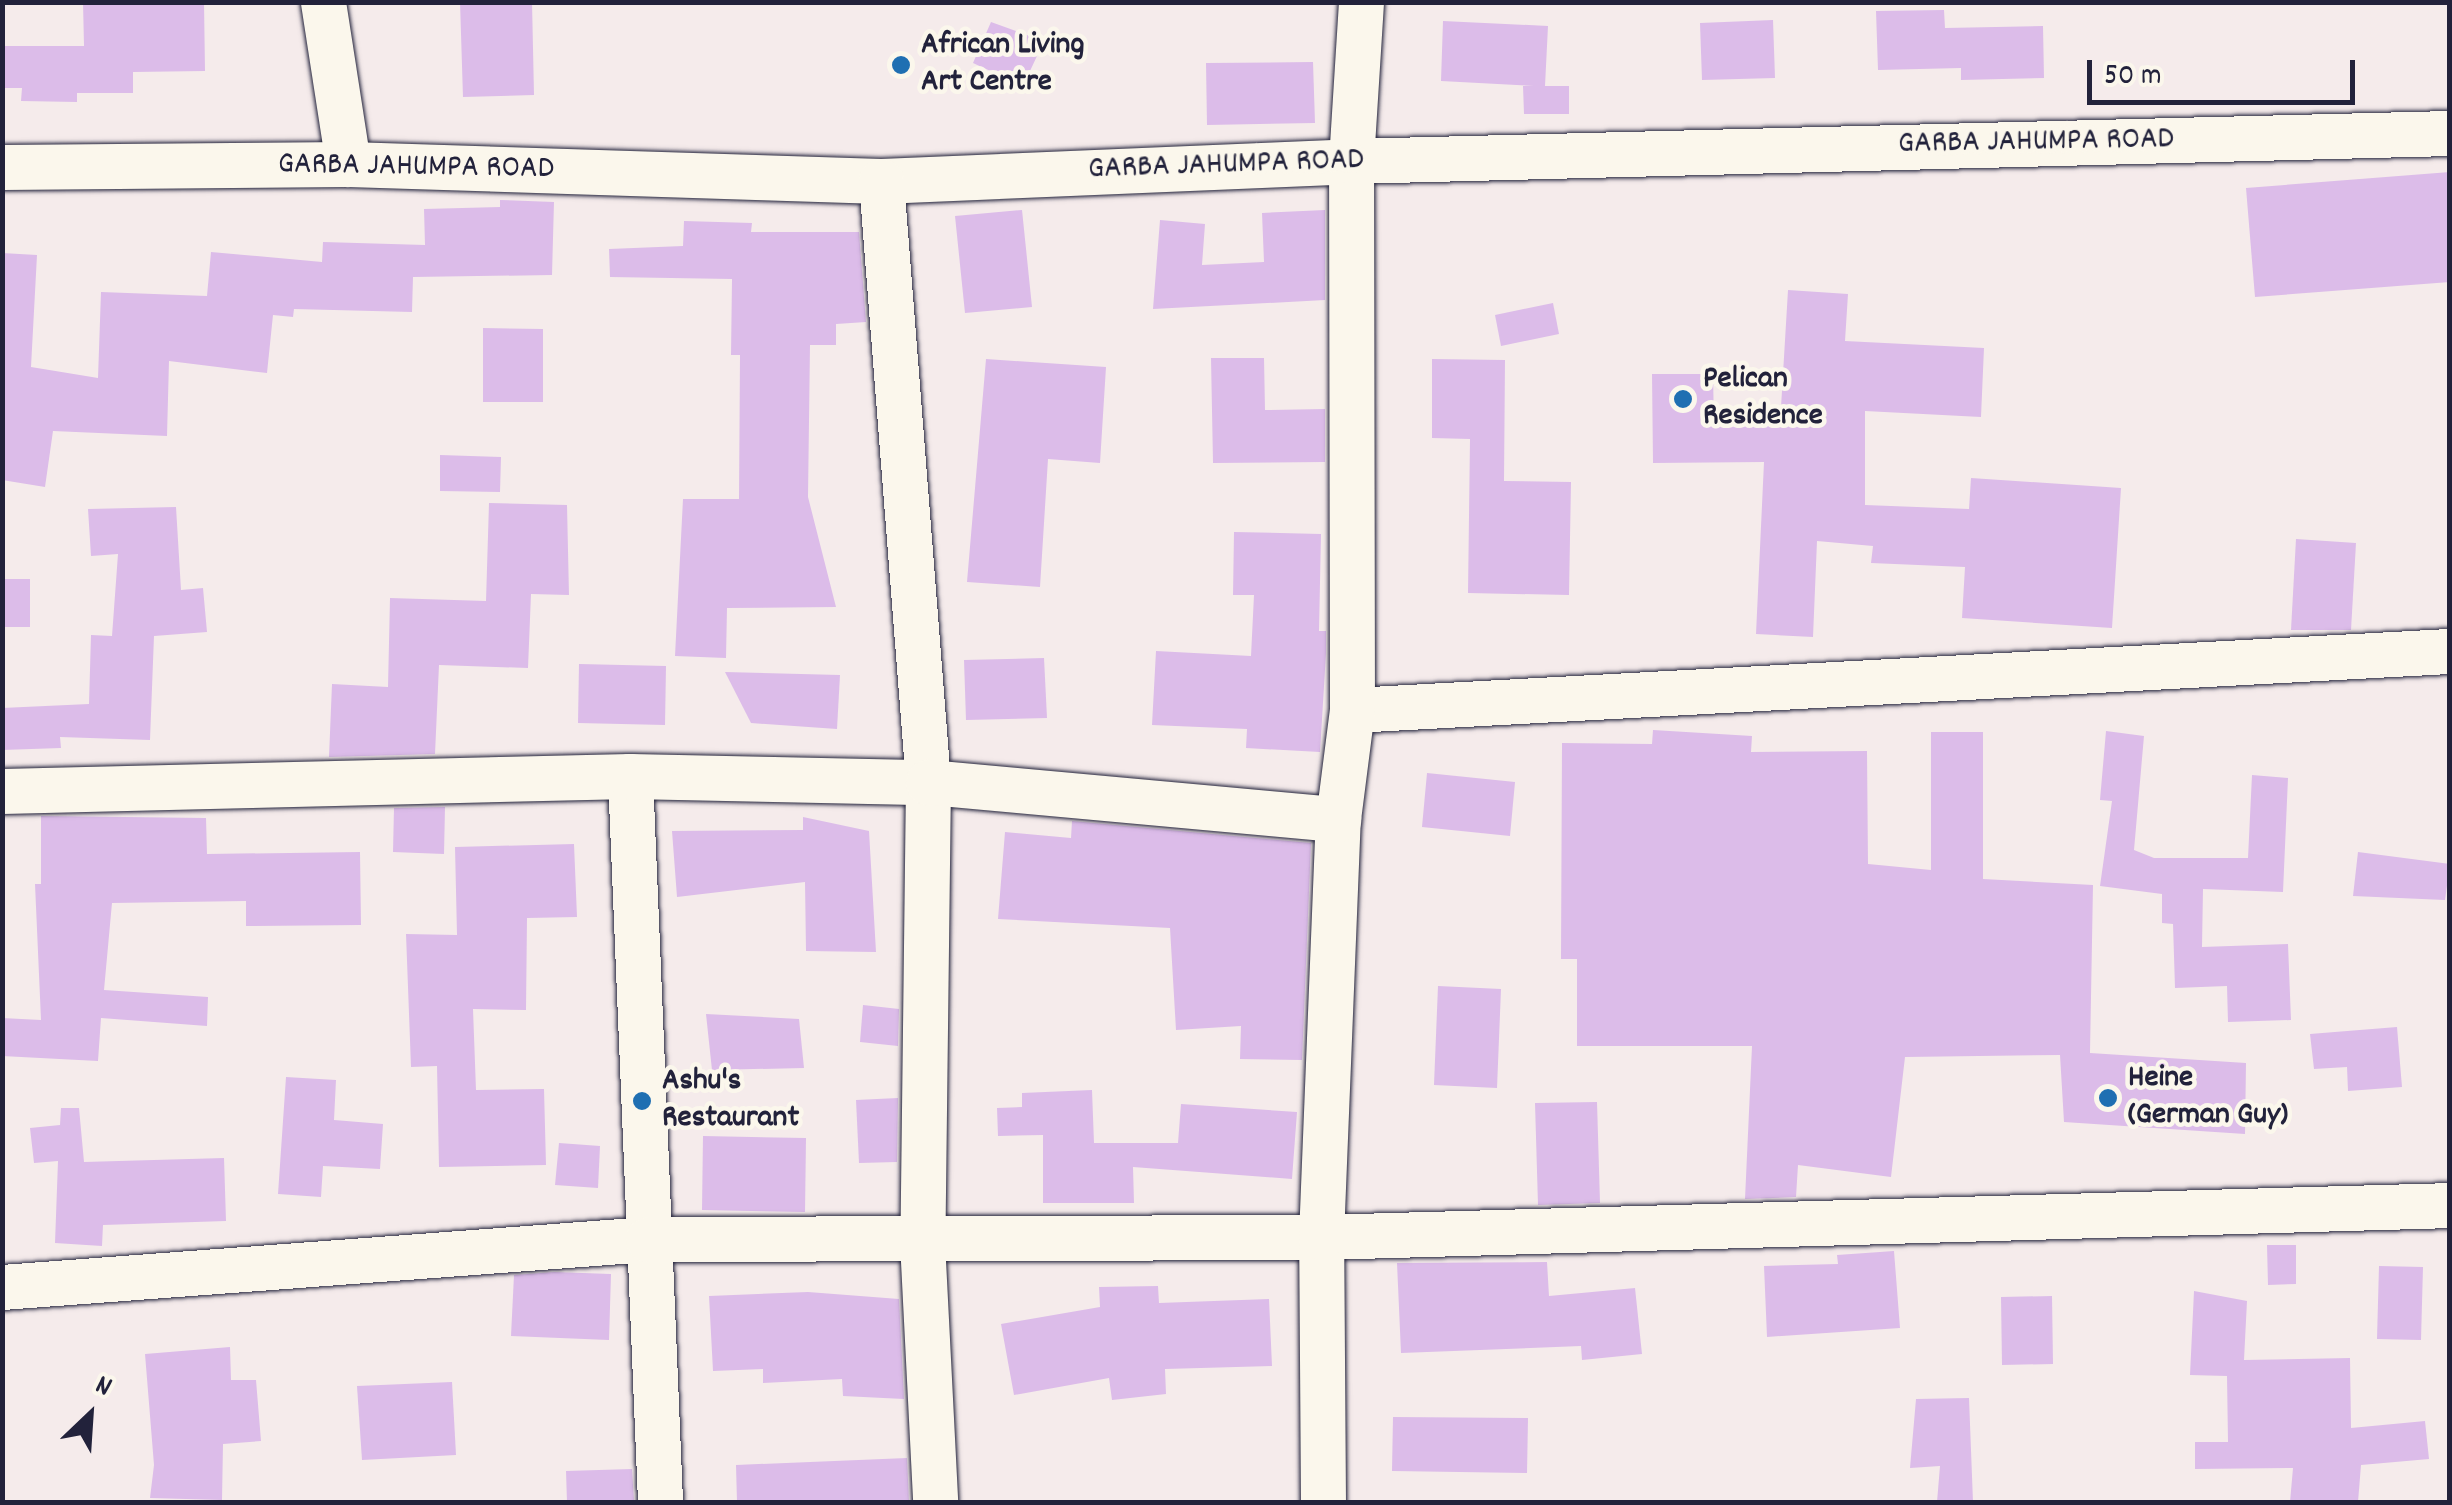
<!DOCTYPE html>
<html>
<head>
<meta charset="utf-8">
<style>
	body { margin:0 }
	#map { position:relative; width:2452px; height:1505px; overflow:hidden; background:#f5ebeb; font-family:Dekko,sans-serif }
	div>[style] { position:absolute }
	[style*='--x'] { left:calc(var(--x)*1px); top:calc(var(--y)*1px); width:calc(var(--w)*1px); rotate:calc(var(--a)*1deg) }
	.building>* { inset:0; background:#dcbce9 }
	.roads { filter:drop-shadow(0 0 2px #22223b) drop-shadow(0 0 2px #22223b) }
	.minor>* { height:45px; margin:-22.5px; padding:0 22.5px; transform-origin:22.5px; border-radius:22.5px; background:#fbf7ec }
	.dots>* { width:28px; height:28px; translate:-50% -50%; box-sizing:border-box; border:5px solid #fbf7ec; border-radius:50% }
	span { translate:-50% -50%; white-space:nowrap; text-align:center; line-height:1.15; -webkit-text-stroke:9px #fbf7ec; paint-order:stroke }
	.poi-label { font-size:32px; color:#22223b; font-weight:700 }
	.left { translate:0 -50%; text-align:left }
	.street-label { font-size:32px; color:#22223b }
	.frame { position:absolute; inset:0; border:5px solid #22223b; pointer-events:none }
	.north { position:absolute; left:40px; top:1365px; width:100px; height:100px; -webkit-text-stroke:8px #fbf7ec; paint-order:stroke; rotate:25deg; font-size:28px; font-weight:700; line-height:40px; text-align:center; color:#22223b }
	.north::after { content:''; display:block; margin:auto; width:35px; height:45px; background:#22223b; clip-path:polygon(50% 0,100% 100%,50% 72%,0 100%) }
	.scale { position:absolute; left:2087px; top:60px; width:268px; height:45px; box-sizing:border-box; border:5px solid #22223b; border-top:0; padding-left:12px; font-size:30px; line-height:35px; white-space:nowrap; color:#22223b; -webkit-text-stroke:8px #fbf7ec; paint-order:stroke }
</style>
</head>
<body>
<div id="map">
	<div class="building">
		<div style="clip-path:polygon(83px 2px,204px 2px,205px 71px,133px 72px,133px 93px,77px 93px,77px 102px,21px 101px,22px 88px,2px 88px,2px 46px,84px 46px)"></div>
		<div style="clip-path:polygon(460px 2px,532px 2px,534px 95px,463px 97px)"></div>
		<div style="clip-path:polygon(1944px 10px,1945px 28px,2043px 26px,2044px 78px,1961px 80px,1961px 68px,1878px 70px,1876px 11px)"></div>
		<div style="clip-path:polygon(1773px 20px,1775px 78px,1702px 80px,1700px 23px)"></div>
		<div style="clip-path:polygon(1443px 21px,1548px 26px,1545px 86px,1569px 86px,1569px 114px,1524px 114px,1523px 86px,1534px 86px,1441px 81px)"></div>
		<div style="clip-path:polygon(991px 22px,1044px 41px,1023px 86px,973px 63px)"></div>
		<div style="clip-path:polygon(1313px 62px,1315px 123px,1207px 125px,1206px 63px)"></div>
		<div style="clip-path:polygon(2450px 172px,2450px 282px,2255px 297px,2246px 188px)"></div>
		<div style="clip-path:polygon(500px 200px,554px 202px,552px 275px,413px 277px,412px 312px,294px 309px,293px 317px,273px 315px,267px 373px,169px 361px,167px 436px,53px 431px,45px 487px,2px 480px,2px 253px,37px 255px,31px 367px,98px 378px,101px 292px,207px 296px,211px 252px,322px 262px,323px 242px,425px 245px,424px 209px,500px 207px)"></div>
		<div style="clip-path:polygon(1022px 210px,1032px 307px,965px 313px,955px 216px)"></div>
		<div style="clip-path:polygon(1325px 210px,1325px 300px,1153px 309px,1160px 220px,1205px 224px,1202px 265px,1264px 262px,1262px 213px)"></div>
		<div style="clip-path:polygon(684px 221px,752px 223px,751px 232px,859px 232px,866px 322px,836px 324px,836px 345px,810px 345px,808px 497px,836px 607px,727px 608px,726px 658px,675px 656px,683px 499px,739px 499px,740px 355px,731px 355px,732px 279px,610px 277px,609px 249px,683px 246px)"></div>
		<div style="clip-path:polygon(1788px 290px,1848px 294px,1845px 341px,1984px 348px,1981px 417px,1865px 411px,1865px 505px,1969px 509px,1971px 478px,2121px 488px,2112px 628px,1962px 618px,1965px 567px,1871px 563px,1873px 546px,1817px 541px,1813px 637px,1756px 634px,1764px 462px,1653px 463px,1652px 374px,1713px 374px,1714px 424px,1780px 424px)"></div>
		<div style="clip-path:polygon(1553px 303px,1559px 334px,1501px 346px,1495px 315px)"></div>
		<div style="clip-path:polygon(483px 328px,543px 329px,543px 402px,483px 402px)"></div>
		<div style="clip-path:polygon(1211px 358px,1264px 358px,1265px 410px,1325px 409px,1325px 462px,1213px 463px)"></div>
		<div style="clip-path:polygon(986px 359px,1106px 367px,1100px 463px,1048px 459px,1040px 587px,967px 582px)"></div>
		<div style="clip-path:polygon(1432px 359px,1505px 360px,1504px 481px,1571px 482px,1569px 595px,1468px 593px,1470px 439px,1432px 438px)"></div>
		<div style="clip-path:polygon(440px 455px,501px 457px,500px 492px,440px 491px)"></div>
		<div style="clip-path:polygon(489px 503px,567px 505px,569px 595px,531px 594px,528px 668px,439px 665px,435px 754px,329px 757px,332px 684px,388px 687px,390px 598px,486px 601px)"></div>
		<div style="clip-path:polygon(176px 507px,181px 590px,203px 588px,207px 632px,154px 636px,150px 740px,60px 737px,61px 748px,2px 750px,2px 708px,89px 704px,91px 635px,112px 636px,118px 554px,91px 556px,88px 509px)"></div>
		<div style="clip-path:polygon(1234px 532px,1321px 534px,1319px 631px,1326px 631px,1326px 653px,1320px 752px,1246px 748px,1247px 729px,1152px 725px,1156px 651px,1251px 656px,1254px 595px,1233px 595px)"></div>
		<div style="clip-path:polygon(2296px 539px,2356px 543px,2351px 630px,2291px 630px)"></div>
		<div style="clip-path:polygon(2px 579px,30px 579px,30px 627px,2px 627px)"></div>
		<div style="clip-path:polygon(1044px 658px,1047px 718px,966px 720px,964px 660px)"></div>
		<div style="clip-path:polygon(579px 664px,666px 666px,665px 725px,578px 723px)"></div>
		<div style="clip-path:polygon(725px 672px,840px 675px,837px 729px,751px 723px)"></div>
		<div style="clip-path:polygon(1653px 730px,1752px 736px,1751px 752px,1867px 751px,1868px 864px,1931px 870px,1931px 732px,1983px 732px,1983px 879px,2093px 885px,2090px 1053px,2246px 1063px,2245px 1134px,2064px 1122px,2060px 1055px,1905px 1057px,1891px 1177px,1798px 1165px,1796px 1197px,1745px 1199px,1752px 1046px,1577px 1046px,1577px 959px,1561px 959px,1562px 743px,1652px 744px)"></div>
		<div style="clip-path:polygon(2106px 731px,2144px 736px,2134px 850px,2154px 858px,2248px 858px,2252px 775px,2288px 778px,2283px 892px,2203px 889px,2202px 947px,2288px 944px,2291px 1020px,2228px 1022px,2227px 986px,2175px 988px,2173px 924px,2162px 923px,2162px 894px,2100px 886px,2112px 801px,2100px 800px)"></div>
		<div style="clip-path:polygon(1427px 773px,1515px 782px,1510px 836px,1422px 827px)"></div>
		<div style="clip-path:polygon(445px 807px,444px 854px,393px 852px,394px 808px)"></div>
		<div style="clip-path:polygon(41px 816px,206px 818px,207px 854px,360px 852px,361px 925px,246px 926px,246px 901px,112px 903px,104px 990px,208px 997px,207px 1026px,101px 1018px,98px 1061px,2px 1056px,2px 1018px,41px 1020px,35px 884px,41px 884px)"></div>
		<div style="clip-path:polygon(803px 817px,869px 831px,876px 952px,806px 951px,805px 882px,677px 897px,672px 831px,803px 830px)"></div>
		<div style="clip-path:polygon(1072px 821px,1311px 843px,1302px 1060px,1240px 1059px,1241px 1026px,1176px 1030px,1170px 928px,998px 919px,1005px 832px,1071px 838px)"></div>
		<div style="clip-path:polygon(574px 844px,577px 917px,527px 918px,526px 1010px,473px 1009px,476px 1090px,544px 1089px,546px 1165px,439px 1167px,437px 1066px,411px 1067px,406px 934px,457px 935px,455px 847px)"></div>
		<div style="clip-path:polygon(2358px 852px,2450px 864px,2445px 900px,2353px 896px)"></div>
		<div style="clip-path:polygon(1438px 986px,1501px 989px,1497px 1088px,1434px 1085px)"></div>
		<div style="clip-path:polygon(863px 1005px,899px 1009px,898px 1046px,860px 1042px)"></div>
		<div style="clip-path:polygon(706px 1014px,799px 1019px,804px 1068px,712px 1070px)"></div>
		<div style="clip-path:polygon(2397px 1027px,2402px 1087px,2348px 1091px,2347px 1067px,2314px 1069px,2310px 1034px)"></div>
		<div style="clip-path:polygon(286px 1077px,336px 1080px,334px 1120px,383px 1124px,380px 1169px,323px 1166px,321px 1197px,278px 1194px)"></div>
		<div style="clip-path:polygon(1092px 1090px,1094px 1143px,1178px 1143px,1181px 1104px,1297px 1112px,1292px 1179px,1133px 1167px,1134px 1203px,1043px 1203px,1043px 1135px,998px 1136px,997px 1108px,1022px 1107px,1022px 1093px)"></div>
		<div style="clip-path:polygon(898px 1098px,897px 1162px,859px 1163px,856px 1100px)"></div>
		<div style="clip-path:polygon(1597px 1102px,1600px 1203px,1538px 1205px,1535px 1103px)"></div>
		<div style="clip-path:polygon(61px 1108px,79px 1108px,84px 1162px,224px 1158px,226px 1221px,103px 1225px,102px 1246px,55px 1243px,58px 1161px,34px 1163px,30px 1128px,60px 1125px)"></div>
		<div style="clip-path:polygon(703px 1136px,806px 1138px,805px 1212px,702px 1210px)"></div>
		<div style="clip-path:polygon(559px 1143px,600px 1146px,598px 1188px,555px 1185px)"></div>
		<div style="clip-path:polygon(2267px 1245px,2296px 1245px,2296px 1284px,2268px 1285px)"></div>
		<div style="clip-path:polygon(1894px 1251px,1900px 1328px,1767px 1337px,1764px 1266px,1838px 1264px,1837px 1255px)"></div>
		<div style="clip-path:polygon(1547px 1262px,1549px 1296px,1635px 1288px,1642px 1354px,1582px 1360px,1581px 1346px,1401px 1353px,1397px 1263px)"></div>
		<div style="clip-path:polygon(2379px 1266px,2423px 1267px,2421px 1340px,2377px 1339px)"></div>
		<div style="clip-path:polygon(554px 1272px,611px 1274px,609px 1340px,511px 1336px,514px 1275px)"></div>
		<div style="clip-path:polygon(1158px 1286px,1159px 1303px,1269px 1299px,1272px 1366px,1165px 1369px,1166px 1394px,1112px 1400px,1109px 1378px,1014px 1395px,1001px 1324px,1100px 1307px,1099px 1287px)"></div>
		<div style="clip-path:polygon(2194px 1291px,2247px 1301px,2244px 1360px,2350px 1358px,2351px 1428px,2425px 1421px,2429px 1459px,2361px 1465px,2358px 1502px,2290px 1502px,2293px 1468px,2195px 1469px,2195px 1442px,2228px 1442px,2227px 1376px,2190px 1375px)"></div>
		<div style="clip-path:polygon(808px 1292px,899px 1299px,904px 1399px,843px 1396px,842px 1379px,763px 1383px,763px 1369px,713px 1371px,709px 1296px)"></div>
		<div style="clip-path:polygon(2052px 1296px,2053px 1364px,2002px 1365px,2001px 1297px)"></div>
		<div style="clip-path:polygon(230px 1347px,231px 1380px,256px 1380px,261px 1441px,223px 1444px,222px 1500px,150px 1498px,154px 1465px,145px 1354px)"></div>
		<div style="clip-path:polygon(452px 1382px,456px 1455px,362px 1460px,357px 1386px)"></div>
		<div style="clip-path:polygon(1969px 1398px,1973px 1502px,1937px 1502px,1940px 1466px,1910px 1468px,1916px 1399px)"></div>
		<div style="clip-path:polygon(1393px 1417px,1528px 1418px,1527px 1473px,1392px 1471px)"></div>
		<div style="clip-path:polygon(907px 1458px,909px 1502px,737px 1502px,736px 1465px)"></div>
		<div style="clip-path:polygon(632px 1469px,634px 1501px,567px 1502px,566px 1471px)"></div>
	</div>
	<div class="roads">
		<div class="minor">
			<div style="--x:323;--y:2;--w:164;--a:81.2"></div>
			<div style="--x:2;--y:167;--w:346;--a:-0.5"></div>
			<div style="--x:348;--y:164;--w:533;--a:1.83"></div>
			<div style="--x:881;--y:181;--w:470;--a:-2.4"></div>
			<div style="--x:1351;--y:161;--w:1099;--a:-1.46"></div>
			<div style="--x:881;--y:181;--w:603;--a:85.53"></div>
			<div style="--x:928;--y:782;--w:459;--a:90.7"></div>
			<div style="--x:922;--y:1241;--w:261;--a:87.1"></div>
			<div style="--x:1352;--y:710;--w:1100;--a:-3.08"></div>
			<div style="--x:630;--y:776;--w:727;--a:87.63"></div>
			<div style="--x:2;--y:791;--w:628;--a:-1.37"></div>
			<div style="--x:630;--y:776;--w:298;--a:1.2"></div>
			<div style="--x:928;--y:782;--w:412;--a:5.2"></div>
			<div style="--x:2;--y:1287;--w:648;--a:-4.25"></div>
			<div style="--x:648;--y:1239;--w:673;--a:-0.17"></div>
			<div style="--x:1321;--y:1237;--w:1129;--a:-1.62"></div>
			<div style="--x:1323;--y:1502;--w:265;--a:-90.4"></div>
			<div style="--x:1321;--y:1237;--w:418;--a:-87.7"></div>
			<div style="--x:1338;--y:819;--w:110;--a:-82.7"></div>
			<div style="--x:1352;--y:710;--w:549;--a:-90.1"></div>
			<div style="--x:1351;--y:161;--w:159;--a:-86.4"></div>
		</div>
	</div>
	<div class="dots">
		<div style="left:901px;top:65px;background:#1f6fb2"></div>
		<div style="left:1683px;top:399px;background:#1f6fb2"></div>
		<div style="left:2108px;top:1098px;background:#1f6fb2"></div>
		<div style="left:642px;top:1101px;background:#1f6fb2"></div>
	</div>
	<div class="poi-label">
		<span class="left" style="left:921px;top:65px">African Living<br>Art Centre</span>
		<span class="left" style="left:1703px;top:399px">Pelican<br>Residence</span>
		<span class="left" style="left:2128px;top:1098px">Heine<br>(German Guy)</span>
		<span class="left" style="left:662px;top:1101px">Ashu's<br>Restaurant</span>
	</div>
	<div class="street-label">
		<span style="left:2036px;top:143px;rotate:-1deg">GARBA JAHUMPA ROAD</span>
		<span style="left:1226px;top:166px;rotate:-2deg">GARBA JAHUMPA ROAD</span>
		<span style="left:416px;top:168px;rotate:1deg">GARBA JAHUMPA ROAD</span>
	</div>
	<div class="frame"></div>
	<div class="north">N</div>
	<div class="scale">50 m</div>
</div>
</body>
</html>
